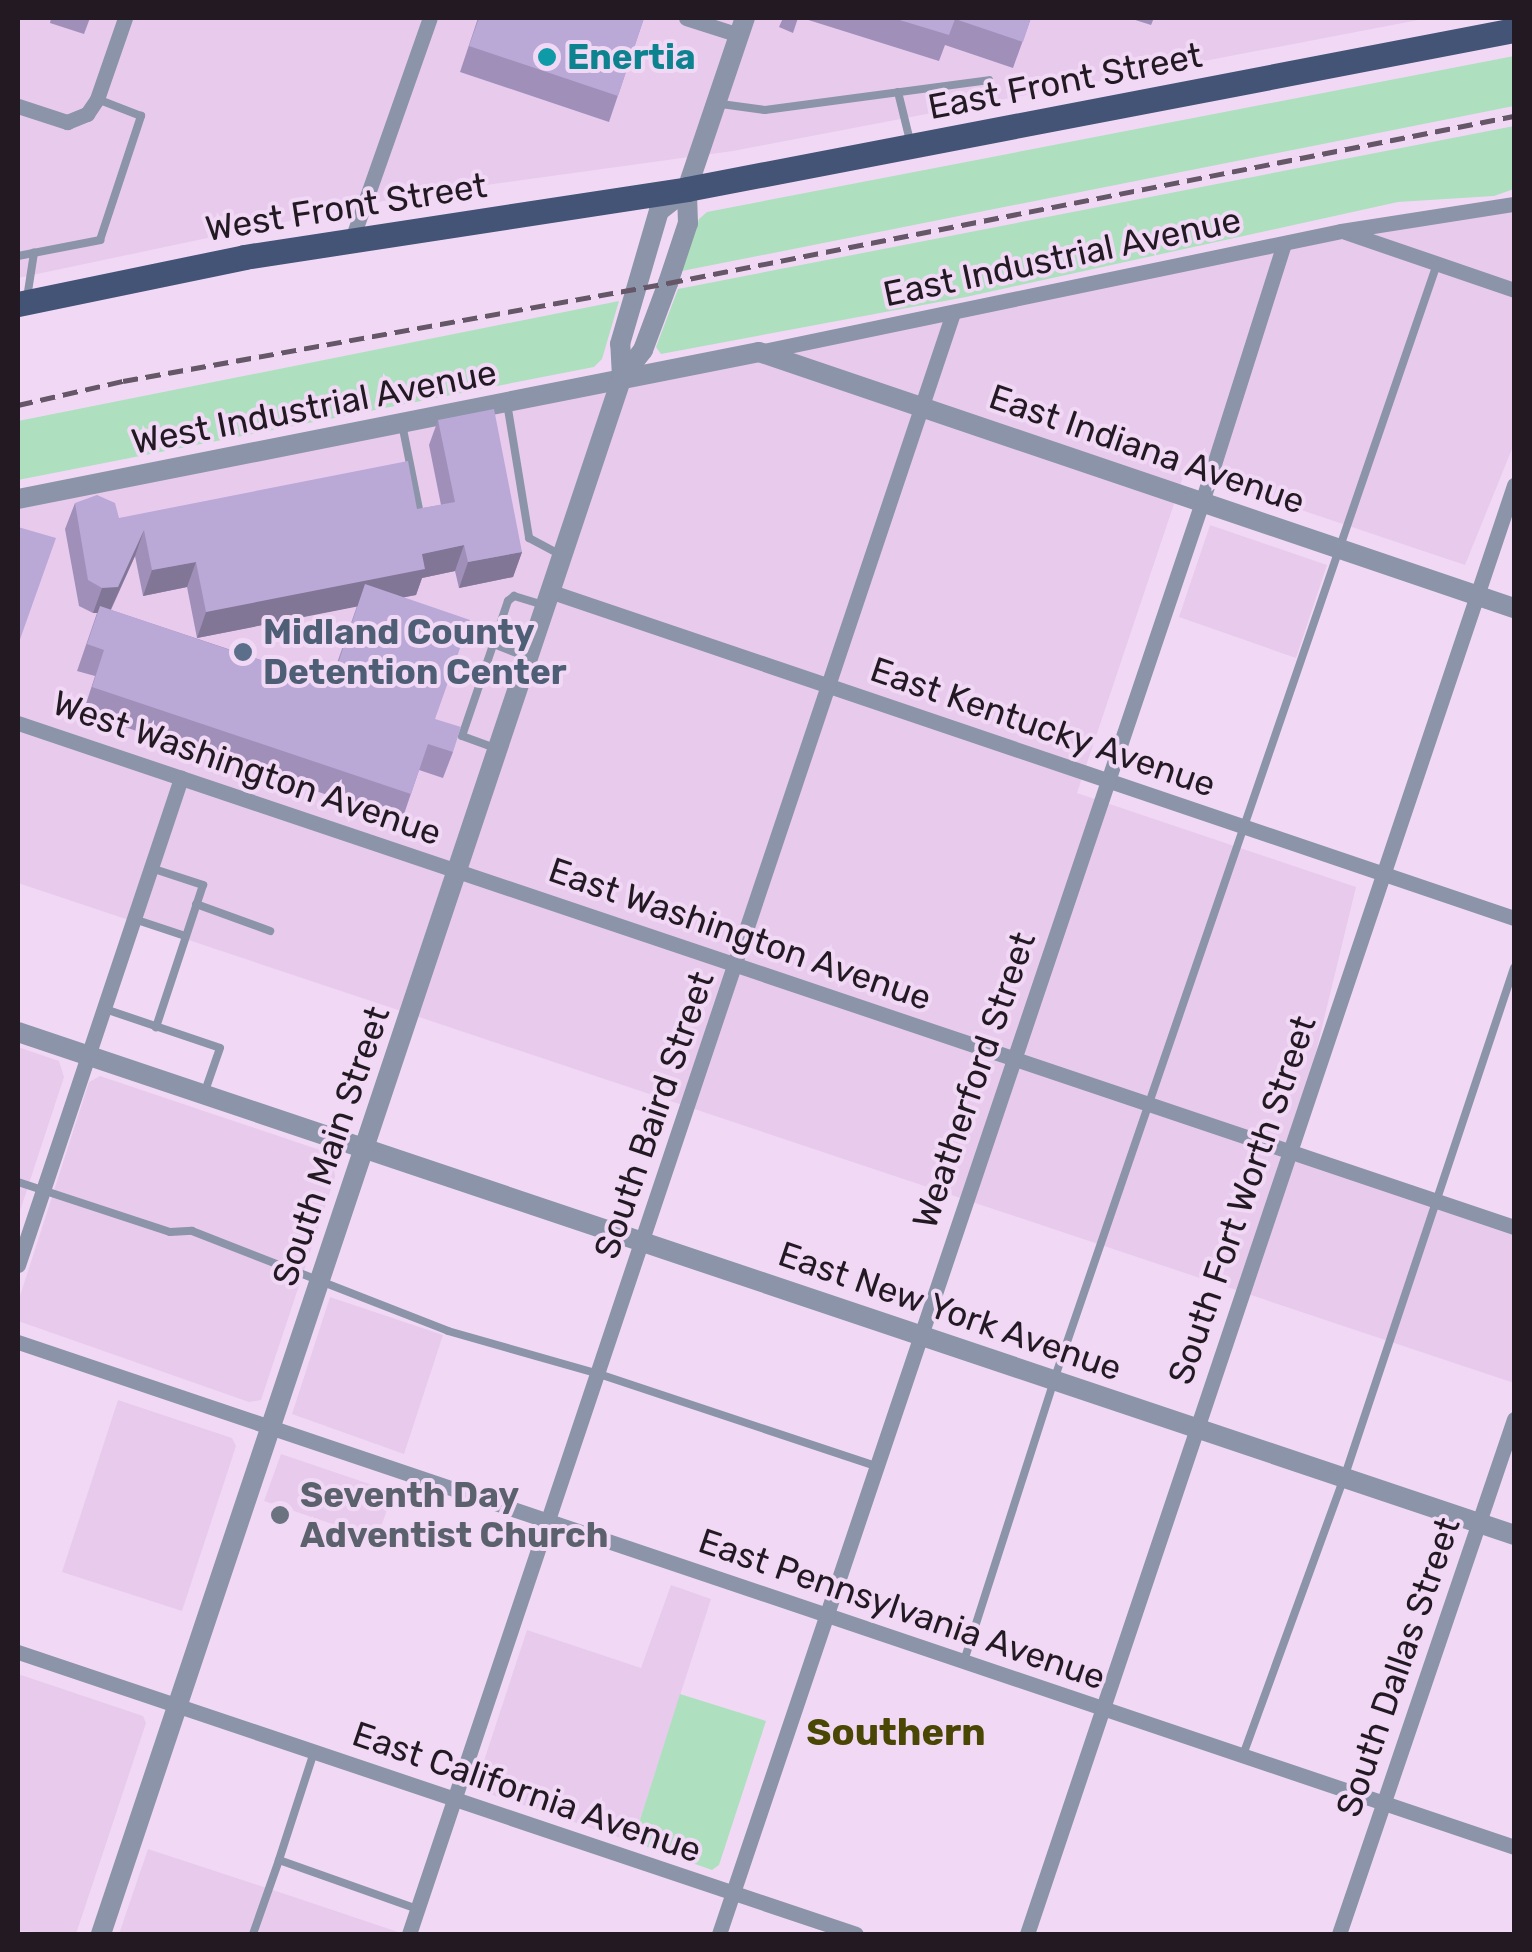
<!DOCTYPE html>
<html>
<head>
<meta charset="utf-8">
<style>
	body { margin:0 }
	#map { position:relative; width:1532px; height:1952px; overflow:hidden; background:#f1d9f6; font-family:Rubik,sans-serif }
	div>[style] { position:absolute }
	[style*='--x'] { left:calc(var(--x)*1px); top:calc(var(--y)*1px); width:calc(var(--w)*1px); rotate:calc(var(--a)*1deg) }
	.built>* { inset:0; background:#e8caed }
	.green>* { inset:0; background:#aee0bf }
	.service>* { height:8px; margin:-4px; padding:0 4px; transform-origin:4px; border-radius:4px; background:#8b94a8 }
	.minor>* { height:15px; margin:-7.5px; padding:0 7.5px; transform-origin:7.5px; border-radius:7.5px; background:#8b94a8 }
	.tertiary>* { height:20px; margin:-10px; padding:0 10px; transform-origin:10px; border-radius:10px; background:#8b94a8 }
	.primary>* { height:25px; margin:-12.5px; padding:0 12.5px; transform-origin:12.5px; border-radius:12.5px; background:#445476 }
	.rail>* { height:5px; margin-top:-2.5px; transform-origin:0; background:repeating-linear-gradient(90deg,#655767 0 15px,transparent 0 23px) }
	.wall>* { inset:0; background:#a090b9 }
	.shaded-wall>* { inset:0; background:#827696 }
	.building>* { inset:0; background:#baa8d7 }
	.dots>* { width:28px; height:28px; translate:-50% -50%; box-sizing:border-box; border:5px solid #f1d9f6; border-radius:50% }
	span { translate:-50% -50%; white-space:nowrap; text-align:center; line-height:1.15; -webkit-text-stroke:8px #f1d9f6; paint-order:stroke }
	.culture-label { font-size:35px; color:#0d838f; font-weight:700 }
	.left { translate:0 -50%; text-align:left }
	.street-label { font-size:35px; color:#221923 }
	.service-label { font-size:35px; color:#4e5e75; font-weight:700 }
	.worship-label { font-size:35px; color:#5b616d; font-weight:700 }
	.neighbourhood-label { font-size:38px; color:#4a4603; font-weight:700 }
	.frame { position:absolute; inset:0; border:20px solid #221923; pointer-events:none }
</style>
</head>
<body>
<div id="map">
	<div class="built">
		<div style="clip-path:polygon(18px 18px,1429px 18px,733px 151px,407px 196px,18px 278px)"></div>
		<div style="clip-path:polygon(1514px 201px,1514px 444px,1465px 565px,1185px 471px,1077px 793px,1356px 887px,1292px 1151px,1514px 1227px,1514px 1383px,18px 883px,18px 495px)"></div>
		<div style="clip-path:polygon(1210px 525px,1327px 565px,1296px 658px,1179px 617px)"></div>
		<div style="clip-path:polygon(18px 1047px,59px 1061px,64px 1077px,18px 1217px)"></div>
		<div style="clip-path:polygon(100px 1076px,332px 1154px,335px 1177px,261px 1400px,249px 1402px,18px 1321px,18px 1302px,89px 1082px)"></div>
		<div style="clip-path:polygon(330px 1297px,443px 1335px,404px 1454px,292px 1414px)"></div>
		<div style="clip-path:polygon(118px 1400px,232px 1438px,236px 1446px,182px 1611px,62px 1572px)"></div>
		<div style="clip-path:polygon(281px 1454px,393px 1492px,377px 1539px,264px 1501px)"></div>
		<div style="clip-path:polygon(671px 1585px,711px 1599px,633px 1842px,481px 1791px,476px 1785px,527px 1630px,641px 1668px)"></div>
		<div style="clip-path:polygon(18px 1674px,143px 1716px,146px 1723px,76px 1934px,18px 1931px)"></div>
		<div style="clip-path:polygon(148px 1849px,276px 1891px,404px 1934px,119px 1934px)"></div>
	</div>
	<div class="green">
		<div style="clip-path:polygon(1514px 56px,1514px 106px,682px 271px,699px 219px,707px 212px)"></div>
		<div style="clip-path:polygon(1514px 126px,1514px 189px,1494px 196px,1398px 202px,966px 297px,661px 354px,656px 347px,678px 289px)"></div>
		<div style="clip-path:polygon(619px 301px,602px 359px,594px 367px,18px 480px,18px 421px)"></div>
		<div style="clip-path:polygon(680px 1694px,766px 1721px,719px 1865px,712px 1870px,633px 1842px)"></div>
	</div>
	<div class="service">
		<div style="--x:898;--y:92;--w:50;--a:76.2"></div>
		<div style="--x:721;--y:104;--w:44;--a:7.8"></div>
		<div style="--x:765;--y:110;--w:226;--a:-7.6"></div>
		<div style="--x:18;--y:256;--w:84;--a:-11"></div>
		<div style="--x:100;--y:240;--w:131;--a:-71.7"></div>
		<div style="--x:141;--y:116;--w:47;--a:-158.9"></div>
		<div style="--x:27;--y:298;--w:46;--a:-81.2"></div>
		<div style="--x:507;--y:403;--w:137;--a:80.7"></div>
		<div style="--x:529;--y:538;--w:34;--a:28"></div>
		<div style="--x:402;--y:424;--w:97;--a:78.7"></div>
		<div style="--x:458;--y:630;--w:71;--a:21.5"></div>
		<div style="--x:495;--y:748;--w:35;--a:-160"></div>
		<div style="--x:462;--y:736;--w:143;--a:-71.2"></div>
		<div style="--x:508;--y:601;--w:8;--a:-40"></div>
		<div style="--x:514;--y:596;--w:30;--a:17"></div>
		<div style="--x:151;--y:868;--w:55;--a:18.1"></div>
		<div style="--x:203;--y:885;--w:150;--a:108.3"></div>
		<div style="--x:196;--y:904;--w:79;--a:20"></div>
		<div style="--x:134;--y:919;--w:54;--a:18.4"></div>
		<div style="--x:105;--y:1009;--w:121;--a:18.7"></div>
		<div style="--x:220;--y:1048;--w:49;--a:109.2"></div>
		<div style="--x:18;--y:1182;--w:160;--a:18.2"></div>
		<div style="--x:170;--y:1232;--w:22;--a:-3"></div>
		<div style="--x:192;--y:1231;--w:275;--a:21.3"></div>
		<div style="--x:448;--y:1331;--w:157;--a:15.9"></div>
		<div style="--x:599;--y:1374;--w:292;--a:18.4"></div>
		<div style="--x:964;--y:1661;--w:295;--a:-72.2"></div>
		<div style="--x:1054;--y:1380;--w:1180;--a:-71.06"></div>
		<div style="--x:314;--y:1752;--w:114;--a:108"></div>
		<div style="--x:279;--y:1860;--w:146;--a:19.5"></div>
		<div style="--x:1243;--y:1755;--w:295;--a:-70"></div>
		<div style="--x:1344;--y:1478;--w:538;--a:-71.57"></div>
		<div style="--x:253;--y:1934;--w:78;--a:-70.6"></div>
	</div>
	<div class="minor">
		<div style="--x:686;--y:18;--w:56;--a:17.8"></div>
		<div style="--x:18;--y:106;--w:52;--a:18.1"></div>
		<div style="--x:67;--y:122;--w:22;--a:-22"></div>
		<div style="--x:87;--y:114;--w:18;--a:-56"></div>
		<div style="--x:97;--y:99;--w:86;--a:-70.9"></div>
		<div style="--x:1345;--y:232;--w:179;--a:18.9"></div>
		<div style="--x:352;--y:239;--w:234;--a:-70.6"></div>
		<div style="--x:759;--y:352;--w:594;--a:-11.74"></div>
		<div style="--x:1341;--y:231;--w:175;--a:-8.9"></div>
		<div style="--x:552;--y:592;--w:1016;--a:18.72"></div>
		<div style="--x:18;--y:723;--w:1579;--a:18.62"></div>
		<div style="--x:18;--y:1265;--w:514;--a:-71.49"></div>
		<div style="--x:18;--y:1342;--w:1579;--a:18.65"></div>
		<div style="--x:18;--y:1652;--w:884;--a:18.6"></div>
		<div style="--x:409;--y:1934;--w:1710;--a:-71.45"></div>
		<div style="--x:719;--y:1934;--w:1511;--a:-71.36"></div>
		<div style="--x:1202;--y:502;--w:271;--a:-72.4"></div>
		<div style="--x:1027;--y:1934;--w:1529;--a:-71.42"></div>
		<div style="--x:1339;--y:1934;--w:544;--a:-71.23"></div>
	</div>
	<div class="tertiary">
		<div style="--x:622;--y:377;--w:33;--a:-93"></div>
		<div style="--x:620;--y:344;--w:139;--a:-73.7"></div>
		<div style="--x:659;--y:211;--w:36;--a:-38"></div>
		<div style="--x:18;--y:499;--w:755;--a:-11.22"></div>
		<div style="--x:759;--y:352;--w:797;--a:18.73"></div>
		<div style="--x:18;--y:1032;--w:1578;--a:18.58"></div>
		<div style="--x:101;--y:1934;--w:1642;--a:-71.5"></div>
		<div style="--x:622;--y:377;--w:34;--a:-52"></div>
		<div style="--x:643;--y:350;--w:72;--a:-69.5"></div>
		<div style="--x:668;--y:283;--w:63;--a:-71.6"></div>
		<div style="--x:688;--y:223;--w:34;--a:-92"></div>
		<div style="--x:687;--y:189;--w:181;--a:-71.3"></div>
	</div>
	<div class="primary">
		<div style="--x:18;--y:304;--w:231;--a:-11.7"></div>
		<div style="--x:244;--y:257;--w:448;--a:-8.7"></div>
		<div style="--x:687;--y:189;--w:842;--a:-10.88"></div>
	</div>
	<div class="rail">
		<div style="--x:18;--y:405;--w:108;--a:-12.9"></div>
		<div style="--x:123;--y:381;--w:554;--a:-10.19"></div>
		<div style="--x:668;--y:283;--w:862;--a:-11.17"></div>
	</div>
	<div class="wall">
		<div style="clip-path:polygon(51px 18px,90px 18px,84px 34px,50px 23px)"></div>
		<div style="clip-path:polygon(478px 18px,644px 18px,609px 122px,460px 72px)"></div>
		<div style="clip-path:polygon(783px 18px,798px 18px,793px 33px,779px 27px)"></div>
		<div style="clip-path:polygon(802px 18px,1031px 18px,1013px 68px,945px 45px,939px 61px)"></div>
		<div style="clip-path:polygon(1129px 18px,1154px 18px,1151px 25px)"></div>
		<div style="clip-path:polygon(evenodd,438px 420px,522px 552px,513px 577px,459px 588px,455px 571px,422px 578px,416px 595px,404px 597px,435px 719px,453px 752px,443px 778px,419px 770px,402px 820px,83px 713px,95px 676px,77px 671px,97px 613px,93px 613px,79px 606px,65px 529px,75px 503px,119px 518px,417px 509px,441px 505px,429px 445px,438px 420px,135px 556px,143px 596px,187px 587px,197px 638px,357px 606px,330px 683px,111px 610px,135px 556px)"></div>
	</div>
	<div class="shaded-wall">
		<div style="clip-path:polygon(144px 530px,135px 556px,109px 613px,93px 613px,102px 588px)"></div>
		<div style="clip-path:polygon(464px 545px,455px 571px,422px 578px,416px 595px,197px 638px,206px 612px,422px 554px)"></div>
		<div style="clip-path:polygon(522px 552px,513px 577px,459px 588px,468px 562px)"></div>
		<div style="clip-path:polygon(196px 562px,187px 587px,143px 596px,152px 570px)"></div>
	</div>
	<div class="building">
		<div style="clip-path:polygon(479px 18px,644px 18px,618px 96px,469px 46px)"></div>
		<div style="clip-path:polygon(893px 18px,1031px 18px,1023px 42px,955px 19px,949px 35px)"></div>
		<div style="clip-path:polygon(494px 409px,522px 552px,468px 562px,464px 545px,422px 554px,425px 569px,206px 612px,196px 562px,152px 570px,144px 530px,118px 587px,102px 588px,88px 580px,75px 503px,97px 495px,115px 503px,119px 518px,408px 461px,417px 509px,455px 502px,438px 420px)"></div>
		<div style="clip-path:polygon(18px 527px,56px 538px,18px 645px)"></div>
		<div style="clip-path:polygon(365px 584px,470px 620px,435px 719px,461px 727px,453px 752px,428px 744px,411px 794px,92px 687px,104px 650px,87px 644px,100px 606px,331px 684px)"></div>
	</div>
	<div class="dots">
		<div style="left:547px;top:57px;background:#0f9aa8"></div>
		<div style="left:243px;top:652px;background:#5c6f8a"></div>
		<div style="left:280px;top:1515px;background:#6b7280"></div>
	</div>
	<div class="culture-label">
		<span class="left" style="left:567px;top:57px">Enertia</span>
	</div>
	<div class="street-label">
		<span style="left:1065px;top:81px;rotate:-11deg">East Front Street</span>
		<span style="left:346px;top:207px;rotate:-9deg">West Front Street</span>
		<span style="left:1062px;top:257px;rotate:-12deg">East Industrial Avenue</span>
		<span style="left:314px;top:407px;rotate:-11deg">West Industrial Avenue</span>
		<span style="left:1147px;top:449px;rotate:19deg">East Indiana Avenue</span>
		<span style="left:1043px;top:727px;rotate:19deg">East Kentucky Avenue</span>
		<span style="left:247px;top:768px;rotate:19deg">West Washington Avenue</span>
		<span style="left:740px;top:934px;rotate:19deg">East Washington Avenue</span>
		<span style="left:974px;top:1080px;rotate:-71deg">Weatherford Street</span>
		<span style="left:654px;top:1115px;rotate:-71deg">South Baird Street</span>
		<span style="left:331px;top:1146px;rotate:-71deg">South Main Street</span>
		<span style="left:1242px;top:1200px;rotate:-71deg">South Fort Worth Street</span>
		<span style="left:950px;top:1311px;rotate:19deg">East New York Avenue</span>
		<span style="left:902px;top:1609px;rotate:19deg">East Pennsylvania Avenue</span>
		<span style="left:1398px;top:1667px;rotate:-71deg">South Dallas Street</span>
		<span style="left:527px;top:1792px;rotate:19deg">East California Avenue</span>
	</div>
	<div class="service-label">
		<span class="left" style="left:263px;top:652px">Midland County<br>Detention Center</span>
	</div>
	<div class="worship-label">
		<span class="left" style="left:300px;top:1515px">Seventh Day<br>Adventist Church</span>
	</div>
	<div class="neighbourhood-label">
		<span style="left:896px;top:1733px">Southern</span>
	</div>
	<div class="frame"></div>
</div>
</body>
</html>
